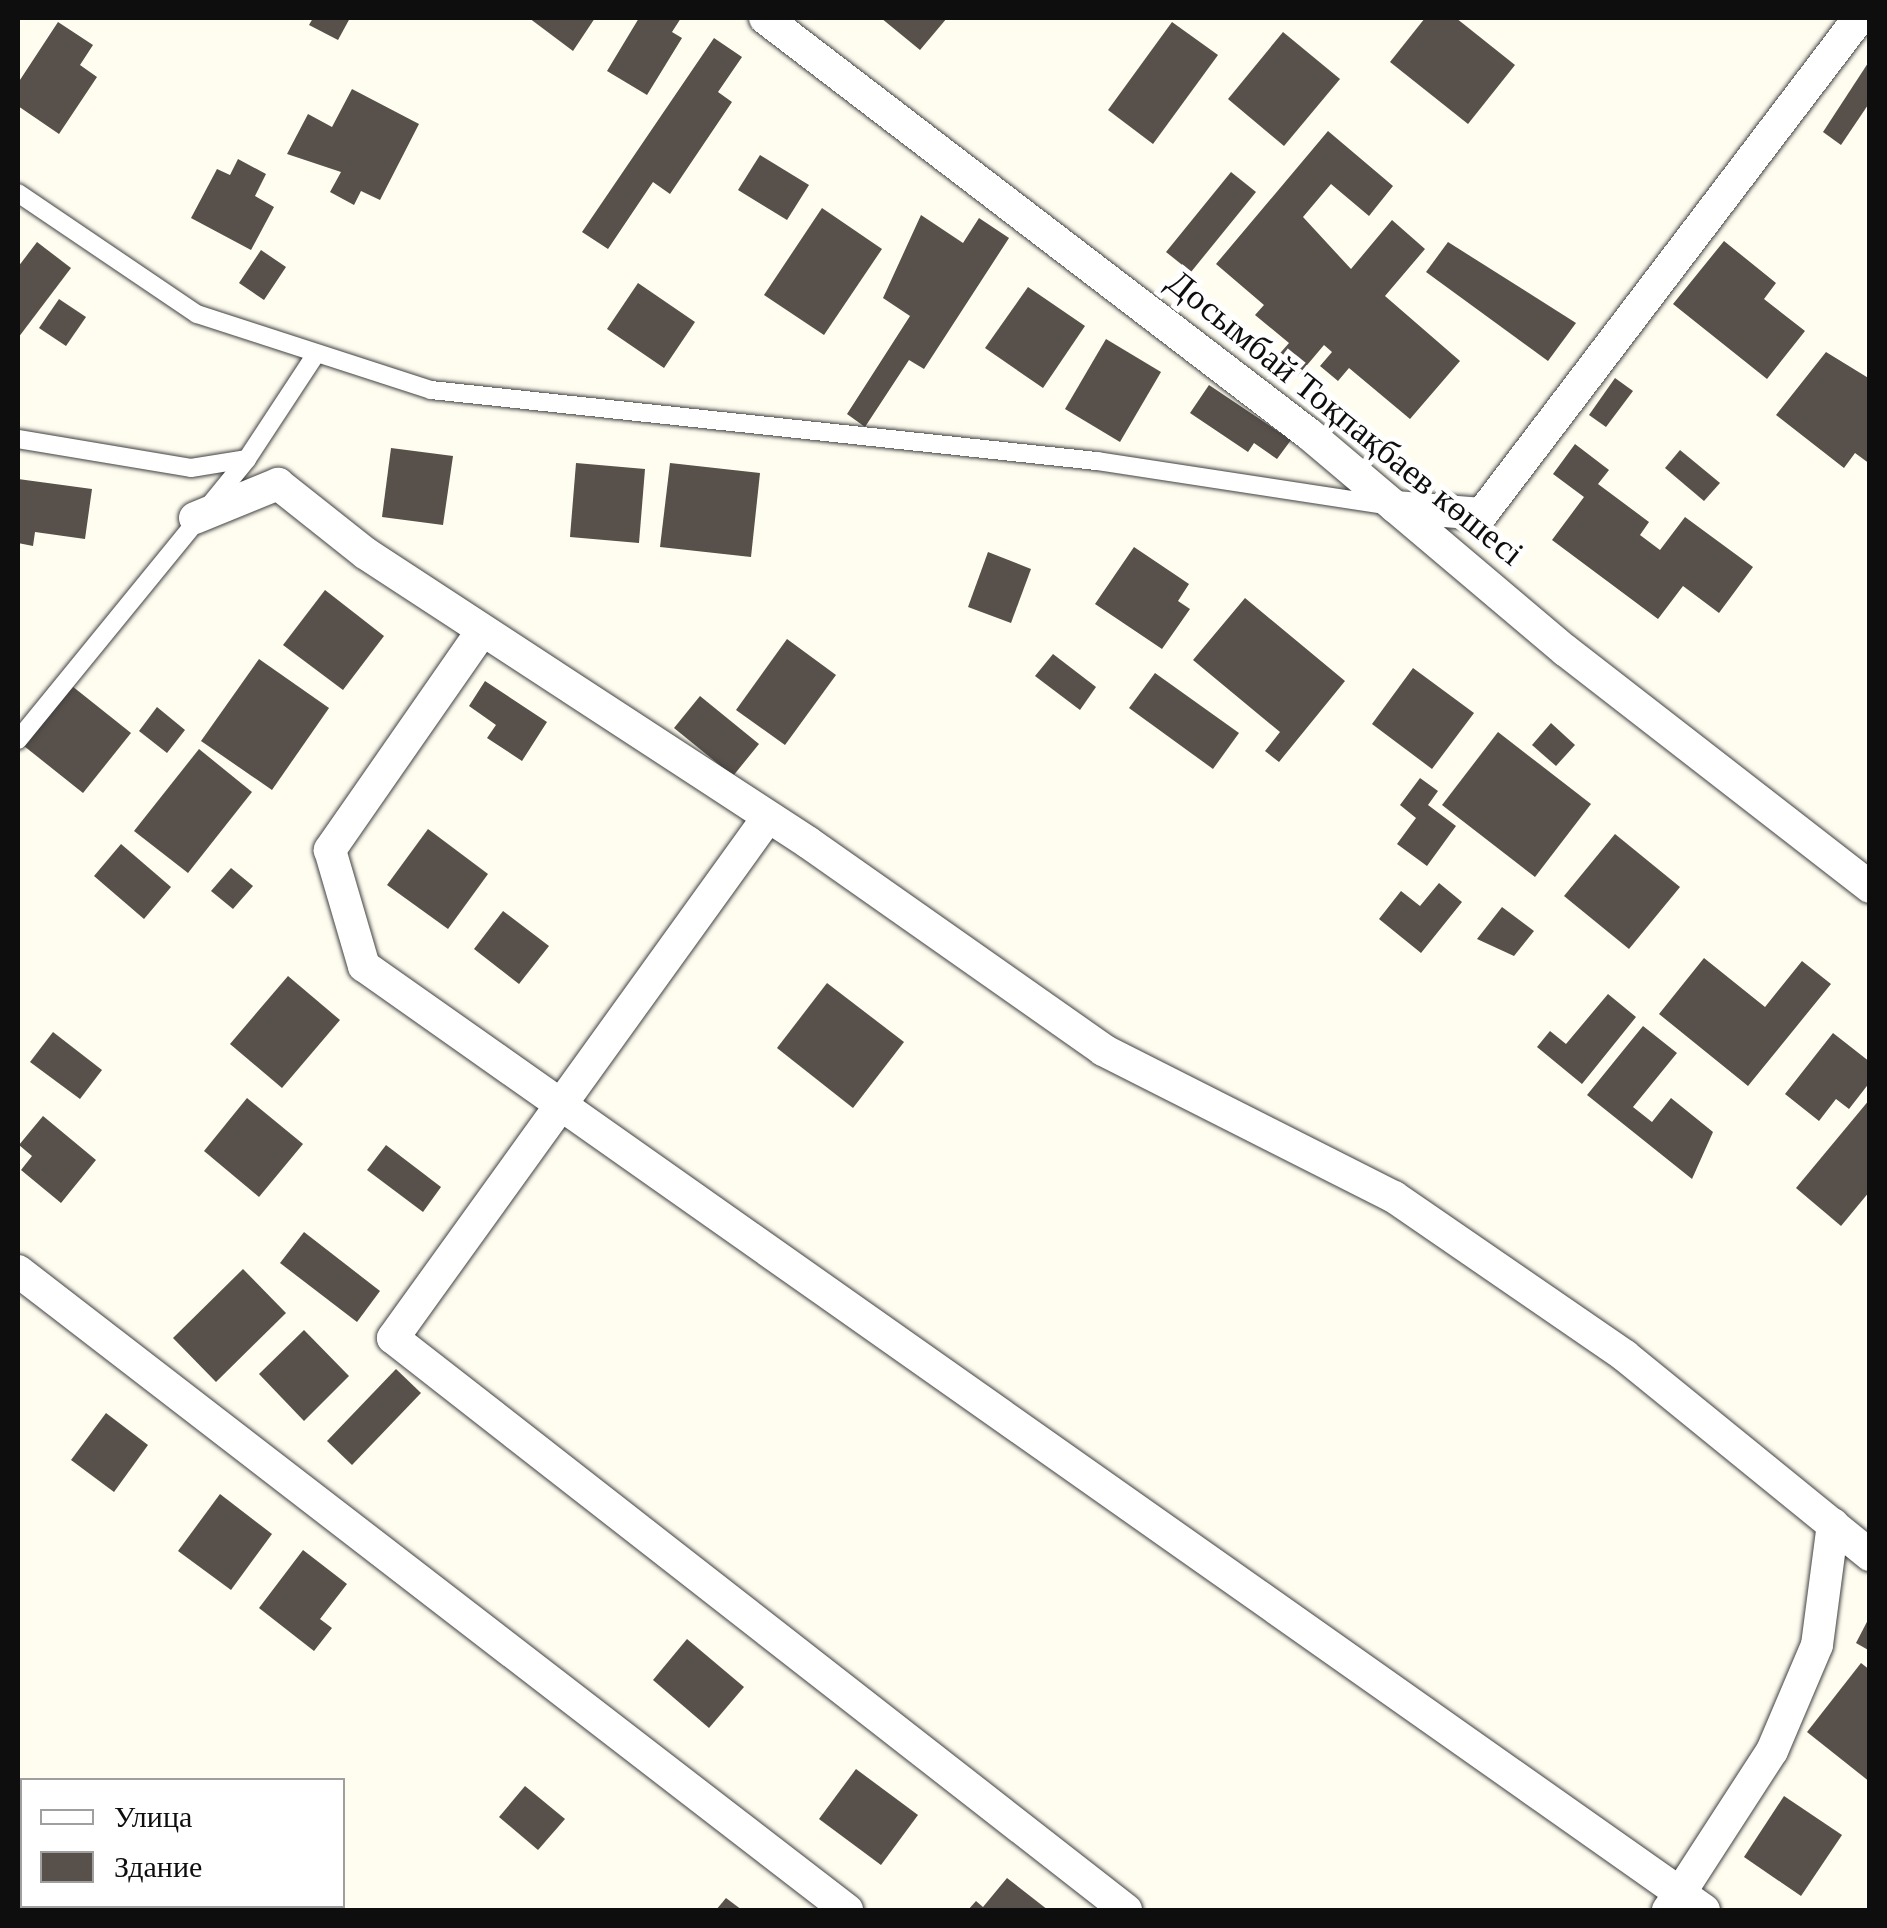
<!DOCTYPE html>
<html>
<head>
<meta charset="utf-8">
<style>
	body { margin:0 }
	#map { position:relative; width:1887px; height:1928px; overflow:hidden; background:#fffdf0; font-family:Georgia,serif }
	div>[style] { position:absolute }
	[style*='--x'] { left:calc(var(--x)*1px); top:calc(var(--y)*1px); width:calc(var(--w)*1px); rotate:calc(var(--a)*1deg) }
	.building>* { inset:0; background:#58504a }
	.path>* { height:6px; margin-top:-3px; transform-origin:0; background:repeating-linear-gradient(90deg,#303030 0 10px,transparent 0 15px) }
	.roads { filter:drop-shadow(0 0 2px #414141) drop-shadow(0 0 2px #414141) }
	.service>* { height:18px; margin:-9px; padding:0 9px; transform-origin:9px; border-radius:9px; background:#fff }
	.minor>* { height:32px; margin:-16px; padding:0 16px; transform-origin:16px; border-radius:16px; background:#fff }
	span { translate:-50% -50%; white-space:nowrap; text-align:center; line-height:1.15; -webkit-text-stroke:10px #fff; paint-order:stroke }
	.street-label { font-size:35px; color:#0e0e0e }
	.frame { position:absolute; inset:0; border:20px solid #0e0e0e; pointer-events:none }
	.legend { position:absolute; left:20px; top:1778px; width:325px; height:130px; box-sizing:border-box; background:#fff; border:2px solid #9f9f9f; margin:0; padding:12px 18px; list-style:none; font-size:30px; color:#0e0e0e }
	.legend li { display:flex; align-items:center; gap:20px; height:50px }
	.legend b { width:50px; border:2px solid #9f9f9f }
</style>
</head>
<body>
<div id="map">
	<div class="building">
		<div style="clip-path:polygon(313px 18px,350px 18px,338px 40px,309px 25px)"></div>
		<div style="clip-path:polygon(529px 18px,595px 18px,573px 51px)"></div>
		<div style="clip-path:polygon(639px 18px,681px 18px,672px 32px,682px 38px,647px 95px,607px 71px)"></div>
		<div style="clip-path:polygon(881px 18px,947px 18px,920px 50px)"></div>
		<div style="clip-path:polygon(1425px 18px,1456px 18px,1515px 65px,1468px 124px,1390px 62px)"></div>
		<div style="clip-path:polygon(58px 22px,93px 45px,80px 65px,97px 77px,59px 134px,18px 106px,18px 83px)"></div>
		<div style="clip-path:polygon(1172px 22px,1218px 55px,1153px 144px,1108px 110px)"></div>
		<div style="clip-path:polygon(1283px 32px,1340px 79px,1284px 146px,1228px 99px)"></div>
		<div style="clip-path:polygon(714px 38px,742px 57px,718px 92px,732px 102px,670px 194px,653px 182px,608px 249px,582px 232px)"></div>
		<div style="clip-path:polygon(1870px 60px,1870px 102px,1841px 145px,1823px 132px)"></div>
		<div style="clip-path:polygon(352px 89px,419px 124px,380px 200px,361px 191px,354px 205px,330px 192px,341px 172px,287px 154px,308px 114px,332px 127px)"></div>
		<div style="clip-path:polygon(1328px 131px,1393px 186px,1369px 216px,1331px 184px,1303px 217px,1351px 269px,1392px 220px,1425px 249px,1385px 296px,1460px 361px,1410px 419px,1349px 368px,1338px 381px,1320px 366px,1332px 352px,1324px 345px,1297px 377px,1275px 359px,1289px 343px,1255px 315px,1264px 305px,1216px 264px)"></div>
		<div style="clip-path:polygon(760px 155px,809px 185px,787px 220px,738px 190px)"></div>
		<div style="clip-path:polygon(238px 159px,266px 174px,255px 196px,274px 207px,251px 250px,191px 218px,217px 169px,230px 175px)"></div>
		<div style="clip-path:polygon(1231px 172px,1256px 192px,1191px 272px,1166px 252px)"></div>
		<div style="clip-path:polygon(822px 208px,882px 249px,824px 335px,764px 295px)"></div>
		<div style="clip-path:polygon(921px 215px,963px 243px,979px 218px,1009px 238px,924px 369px,909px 360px,865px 427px,847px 414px,910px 316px,883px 298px)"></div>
		<div style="clip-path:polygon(1724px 241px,1776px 283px,1764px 299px,1805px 331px,1767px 379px,1673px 304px)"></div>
		<div style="clip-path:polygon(37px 242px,71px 268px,18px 338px,18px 267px)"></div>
		<div style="clip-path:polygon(1448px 242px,1576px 323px,1548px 361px,1426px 272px)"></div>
		<div style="clip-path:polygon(261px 250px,286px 267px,264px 300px,239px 283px)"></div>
		<div style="clip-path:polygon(638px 283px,695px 322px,664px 368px,607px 329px)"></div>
		<div style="clip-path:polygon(1028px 287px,1085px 326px,1043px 388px,985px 348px)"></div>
		<div style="clip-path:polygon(59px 299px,86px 317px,66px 346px,39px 328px)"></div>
		<div style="clip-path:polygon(1106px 339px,1161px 372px,1120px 442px,1065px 409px)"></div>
		<div style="clip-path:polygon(1826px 352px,1870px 379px,1870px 464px,1855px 453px,1844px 468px,1776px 415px)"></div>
		<div style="clip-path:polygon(1615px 378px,1633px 391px,1606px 427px,1589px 415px)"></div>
		<div style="clip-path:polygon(1209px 385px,1291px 440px,1277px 459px,1254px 443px,1248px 452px,1190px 413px)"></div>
		<div style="clip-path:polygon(1575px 444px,1609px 470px,1598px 484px,1649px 522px,1640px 535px,1660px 550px,1685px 517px,1753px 567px,1719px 613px,1683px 586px,1658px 619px,1552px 540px,1584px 497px,1553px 474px)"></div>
		<div style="clip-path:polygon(391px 448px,453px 456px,443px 525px,382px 517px)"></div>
		<div style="clip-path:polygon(1680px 450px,1720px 483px,1704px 501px,1665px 468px)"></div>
		<div style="clip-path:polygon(576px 463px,645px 469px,639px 543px,570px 537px)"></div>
		<div style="clip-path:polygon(670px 463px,760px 473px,751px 557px,660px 547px)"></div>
		<div style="clip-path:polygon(18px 479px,92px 489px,85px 539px,35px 532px,33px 546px,18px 543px)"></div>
		<div style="clip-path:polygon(1134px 547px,1189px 584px,1178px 601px,1190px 609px,1162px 649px,1095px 604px)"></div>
		<div style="clip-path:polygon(988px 552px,1031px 569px,1011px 623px,968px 607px)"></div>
		<div style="clip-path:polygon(325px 590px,384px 636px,343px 690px,283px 645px)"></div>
		<div style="clip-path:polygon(1245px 598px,1345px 681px,1279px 762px,1265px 751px,1280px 732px,1193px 660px)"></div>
		<div style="clip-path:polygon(787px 639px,836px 675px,785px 745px,736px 710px)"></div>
		<div style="clip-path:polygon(1053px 654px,1096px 687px,1080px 710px,1035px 676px)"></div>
		<div style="clip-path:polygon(259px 659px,329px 708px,272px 790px,201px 741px)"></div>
		<div style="clip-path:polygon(1413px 668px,1474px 713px,1432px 769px,1372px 724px)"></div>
		<div style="clip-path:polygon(1155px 673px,1239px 733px,1213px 769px,1129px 708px)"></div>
		<div style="clip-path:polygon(485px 681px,547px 722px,522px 761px,487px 738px,496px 725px,469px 706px)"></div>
		<div style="clip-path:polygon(72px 686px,131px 733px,83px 793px,24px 746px)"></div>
		<div style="clip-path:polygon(700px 696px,759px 744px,733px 776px,674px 728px)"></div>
		<div style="clip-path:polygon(157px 707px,185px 730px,167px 753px,139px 731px)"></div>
		<div style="clip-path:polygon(1551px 723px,1575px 745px,1556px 766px,1532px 745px)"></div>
		<div style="clip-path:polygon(1498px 732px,1591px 804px,1535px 877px,1442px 805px)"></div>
		<div style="clip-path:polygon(199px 749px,252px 792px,188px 873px,134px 831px)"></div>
		<div style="clip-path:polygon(1420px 778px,1438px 791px,1428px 805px,1456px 826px,1427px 866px,1397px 844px,1416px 818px,1400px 805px)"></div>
		<div style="clip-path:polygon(428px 829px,488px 874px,448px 929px,387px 885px)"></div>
		<div style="clip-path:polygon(1615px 834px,1680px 887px,1629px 949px,1564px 896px)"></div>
		<div style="clip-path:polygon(121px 844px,171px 887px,144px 919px,94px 876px)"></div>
		<div style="clip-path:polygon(231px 868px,253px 886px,233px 909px,211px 891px)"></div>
		<div style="clip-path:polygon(1439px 883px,1462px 902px,1421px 953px,1379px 919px,1401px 891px,1420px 906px)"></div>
		<div style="clip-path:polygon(1502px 907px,1534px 931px,1514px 956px,1477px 939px)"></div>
		<div style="clip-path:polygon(503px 911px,549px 946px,519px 984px,474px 949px)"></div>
		<div style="clip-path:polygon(1704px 958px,1765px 1007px,1802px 961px,1831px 984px,1748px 1086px,1659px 1014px)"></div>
		<div style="clip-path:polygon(288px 976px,340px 1020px,282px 1088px,230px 1044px)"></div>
		<div style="clip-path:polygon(827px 983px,904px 1042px,853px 1108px,777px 1048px)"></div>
		<div style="clip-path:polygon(1608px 994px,1636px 1017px,1582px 1084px,1537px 1047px,1550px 1031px,1566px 1044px)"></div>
		<div style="clip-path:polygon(1643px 1026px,1677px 1053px,1633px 1107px,1652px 1122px,1671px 1098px,1713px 1132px,1692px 1179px,1587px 1095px)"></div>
		<div style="clip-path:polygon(53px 1032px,102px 1070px,80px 1099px,30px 1062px)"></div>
		<div style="clip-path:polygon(1833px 1033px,1870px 1062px,1870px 1082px,1849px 1109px,1836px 1099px,1819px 1121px,1785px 1094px)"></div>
		<div style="clip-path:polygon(247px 1098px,303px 1144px,259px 1197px,204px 1151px)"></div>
		<div style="clip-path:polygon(1870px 1099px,1870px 1191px,1841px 1226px,1796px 1188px)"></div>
		<div style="clip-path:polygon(43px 1116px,96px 1160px,61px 1203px,21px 1170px,32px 1156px,19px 1145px)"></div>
		<div style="clip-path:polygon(386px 1145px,441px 1187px,423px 1212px,367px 1170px)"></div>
		<div style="clip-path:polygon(304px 1232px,380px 1291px,357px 1322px,280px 1263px)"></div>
		<div style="clip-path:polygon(243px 1269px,286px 1313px,216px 1382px,173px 1338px)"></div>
		<div style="clip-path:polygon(304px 1330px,349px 1376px,304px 1421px,259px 1374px)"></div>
		<div style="clip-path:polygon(396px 1369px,421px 1393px,352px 1465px,327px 1441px)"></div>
		<div style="clip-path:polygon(106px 1413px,148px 1445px,114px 1492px,71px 1460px)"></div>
		<div style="clip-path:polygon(220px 1494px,272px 1534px,231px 1590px,178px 1551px)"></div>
		<div style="clip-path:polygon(303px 1550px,347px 1584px,320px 1619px,332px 1628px,314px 1651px,259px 1608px)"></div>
		<div style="clip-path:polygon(1870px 1616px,1870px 1651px,1856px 1643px)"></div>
		<div style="clip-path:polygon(687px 1639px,744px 1687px,709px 1728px,653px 1680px)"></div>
		<div style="clip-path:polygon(1861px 1663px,1870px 1670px,1870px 1782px,1807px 1732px)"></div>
		<div style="clip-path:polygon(856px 1769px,918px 1815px,881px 1865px,819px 1819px)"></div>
		<div style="clip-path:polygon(525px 1786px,565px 1819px,538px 1850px,499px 1817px)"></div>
		<div style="clip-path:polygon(1784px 1796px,1842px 1835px,1801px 1896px,1744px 1857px)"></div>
		<div style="clip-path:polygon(1007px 1878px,1048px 1910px,968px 1910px,976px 1901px,983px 1907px)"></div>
		<div style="clip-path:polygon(726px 1898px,742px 1910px,716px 1910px)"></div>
	</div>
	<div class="path">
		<div style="--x:18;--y:1878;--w:6;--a:45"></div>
		<div style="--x:54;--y:1906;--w:7;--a:34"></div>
	</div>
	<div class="roads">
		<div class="service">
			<div style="--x:18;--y:193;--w:216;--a:34.1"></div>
			<div style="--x:197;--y:314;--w:246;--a:18"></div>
			<div style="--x:431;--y:390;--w:670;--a:6.09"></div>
			<div style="--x:1097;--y:461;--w:291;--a:8.7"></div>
			<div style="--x:18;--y:439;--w:175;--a:9.5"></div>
			<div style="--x:191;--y:468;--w:57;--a:-9.1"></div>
			<div style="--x:247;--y:459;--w:122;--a:-56.7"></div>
			<div style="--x:18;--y:740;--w:362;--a:-50.8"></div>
		</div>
		<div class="minor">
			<div style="--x:765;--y:18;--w:685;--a:37.41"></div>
			<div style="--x:1309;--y:434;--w:336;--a:40.2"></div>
			<div style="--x:1566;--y:651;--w:385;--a:37.8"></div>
			<div style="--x:1395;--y:507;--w:87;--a:4.6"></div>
			<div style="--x:1482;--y:514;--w:623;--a:-52.76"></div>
			<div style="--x:195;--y:518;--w:90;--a:-22.3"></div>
			<div style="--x:278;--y:484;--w:111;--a:38.4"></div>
			<div style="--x:365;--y:553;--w:530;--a:33.15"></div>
			<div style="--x:809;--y:843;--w:360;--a:35.1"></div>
			<div style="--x:1103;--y:1050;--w:326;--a:26.8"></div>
			<div style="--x:1394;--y:1197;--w:280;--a:34.5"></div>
			<div style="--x:1625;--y:1356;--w:316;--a:39.1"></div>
			<div style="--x:482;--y:631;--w:267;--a:124.8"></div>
			<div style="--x:330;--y:850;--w:121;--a:73.7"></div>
			<div style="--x:364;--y:966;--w:1610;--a:35.16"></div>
			<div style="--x:1680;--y:1893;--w:21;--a:125"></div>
			<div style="--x:768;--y:817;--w:642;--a:125.75"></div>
			<div style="--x:393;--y:1338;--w:930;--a:37.97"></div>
			<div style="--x:18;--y:1271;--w:1047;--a:37.63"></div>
			<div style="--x:1704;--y:1910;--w:29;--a:-145"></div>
			<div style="--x:1680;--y:1893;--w:169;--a:-57.1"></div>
			<div style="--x:1772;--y:1751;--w:115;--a:-67"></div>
			<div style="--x:1817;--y:1645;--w:122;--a:-82.5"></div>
		</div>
	</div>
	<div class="street-label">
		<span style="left:1345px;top:418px;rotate:39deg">Досымбай Тоқпақбаев көшесі</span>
	</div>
	<div class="frame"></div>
	<ul class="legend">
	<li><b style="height:12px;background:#fff"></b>Улица</li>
	<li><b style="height:28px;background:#58504a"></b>Здание</li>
	</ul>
</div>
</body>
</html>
